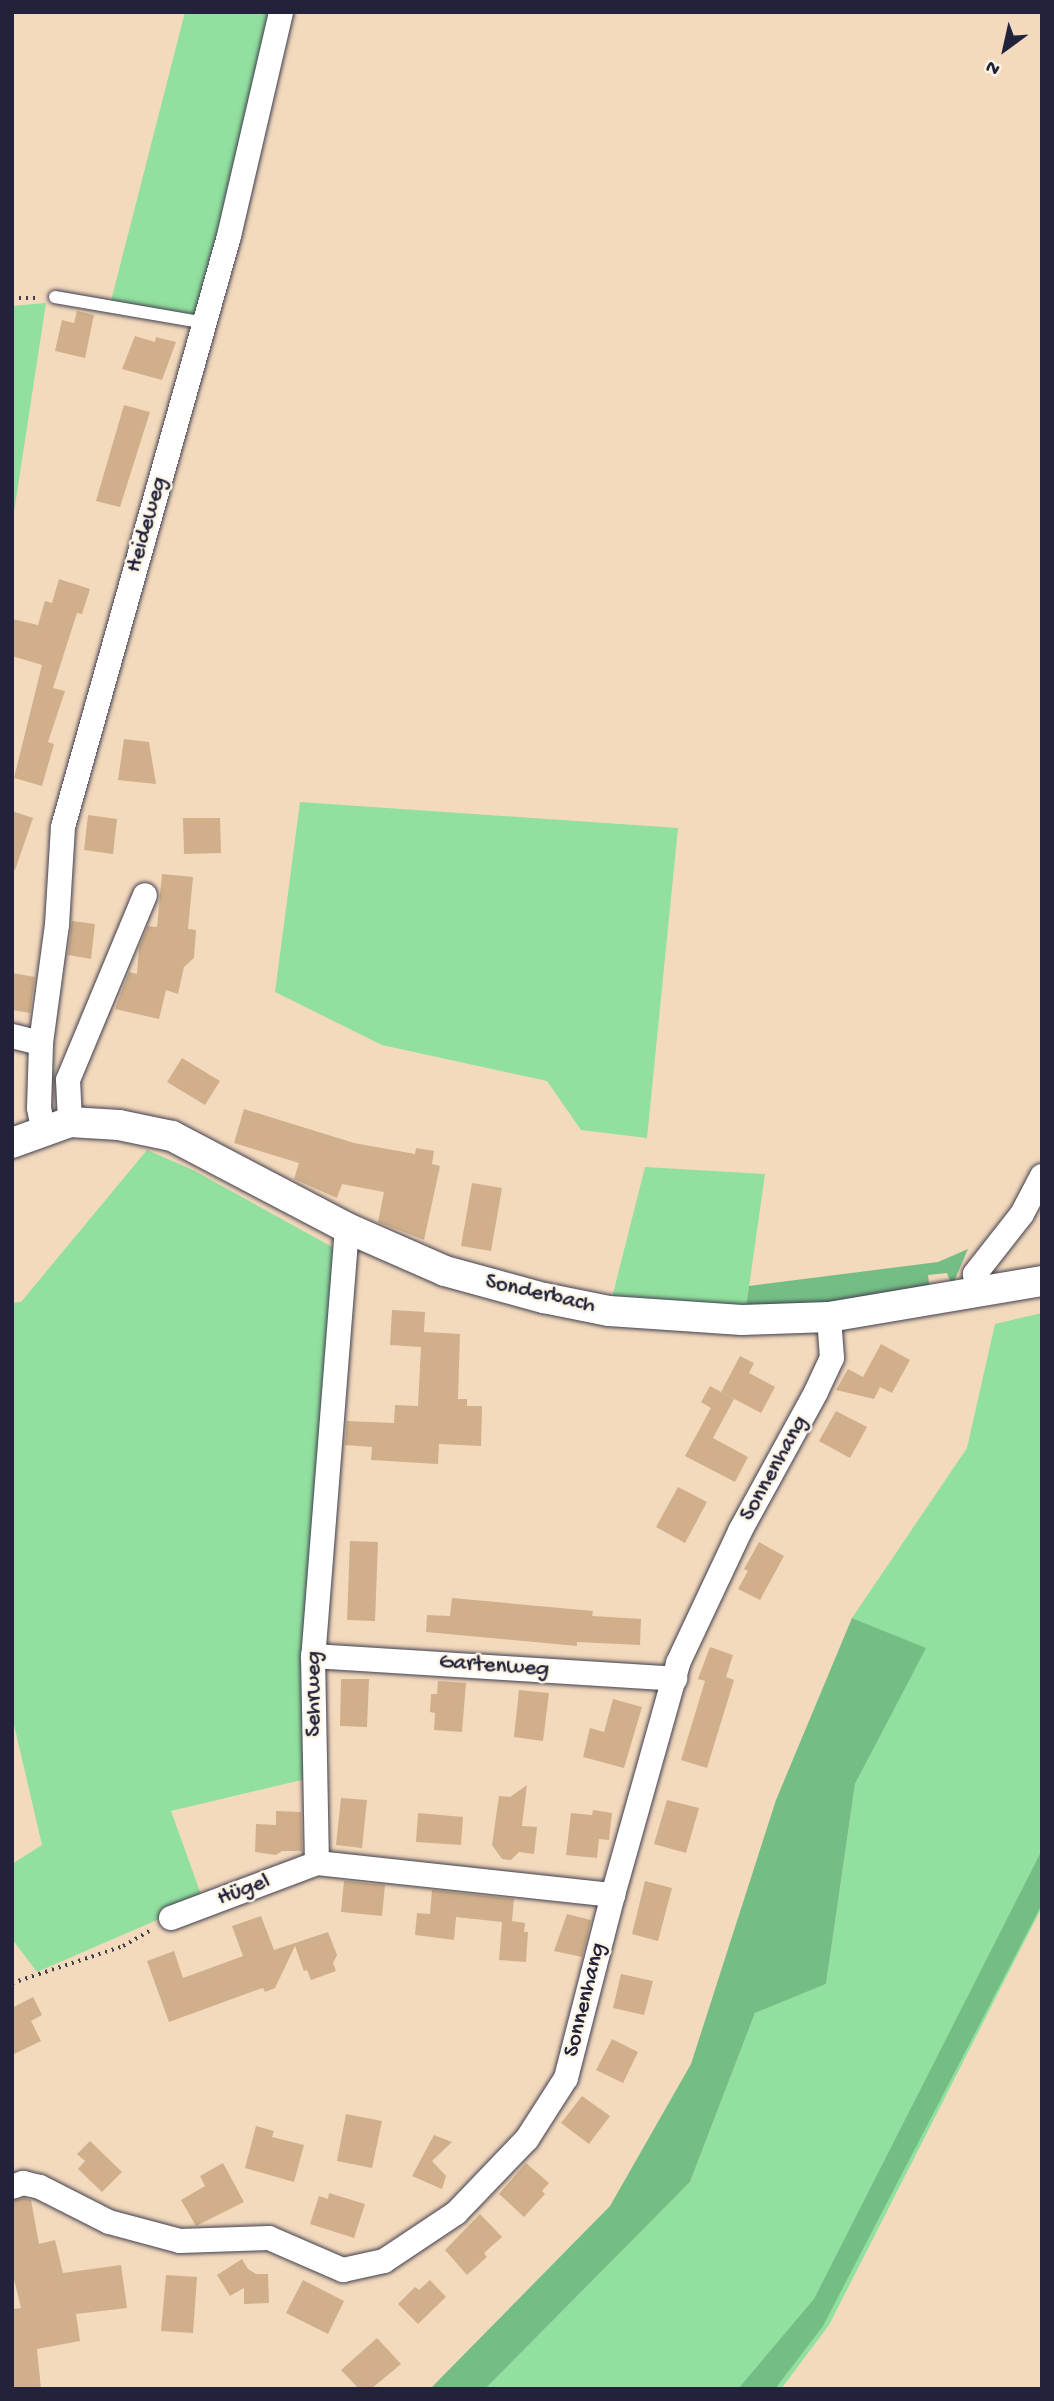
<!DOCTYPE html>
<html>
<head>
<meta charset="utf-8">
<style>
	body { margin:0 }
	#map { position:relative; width:1054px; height:2401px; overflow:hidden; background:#f3dabd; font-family:"Gochi Hand",sans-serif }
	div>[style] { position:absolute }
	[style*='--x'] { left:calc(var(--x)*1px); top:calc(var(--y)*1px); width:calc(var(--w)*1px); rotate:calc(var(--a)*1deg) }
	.green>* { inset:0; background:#91e09f }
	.forest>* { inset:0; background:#74be86 }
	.building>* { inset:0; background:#d1af8a }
	.path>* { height:3.5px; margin-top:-1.75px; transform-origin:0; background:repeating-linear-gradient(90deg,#413e4e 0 2px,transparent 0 7px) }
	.roads { filter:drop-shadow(0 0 2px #413e4e) drop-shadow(0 0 2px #413e4e) }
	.service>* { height:12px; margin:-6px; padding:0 6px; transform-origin:6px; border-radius:6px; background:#fff }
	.minor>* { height:24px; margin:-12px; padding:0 12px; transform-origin:12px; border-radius:12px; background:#fff }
	.tertiary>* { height:30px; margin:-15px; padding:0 15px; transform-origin:15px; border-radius:15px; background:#fff }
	span { translate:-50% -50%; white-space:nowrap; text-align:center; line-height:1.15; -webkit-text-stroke:5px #fcf5e5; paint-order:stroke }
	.street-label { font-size:23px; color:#22223b }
	.frame { position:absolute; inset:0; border:14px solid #22223b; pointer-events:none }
	.north { position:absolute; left:970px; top:14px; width:70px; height:70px; -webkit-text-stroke:5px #fcf5e5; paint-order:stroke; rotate:213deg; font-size:19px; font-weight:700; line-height:28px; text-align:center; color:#22223b }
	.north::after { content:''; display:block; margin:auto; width:24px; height:32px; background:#22223b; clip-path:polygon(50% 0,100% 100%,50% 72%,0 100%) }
</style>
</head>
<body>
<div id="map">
	<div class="green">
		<div style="clip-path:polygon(185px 12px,272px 12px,198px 315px,111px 301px)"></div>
		<div style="clip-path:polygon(46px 303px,12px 525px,12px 306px)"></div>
		<div style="clip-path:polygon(300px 802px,678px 828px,647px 1138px,581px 1130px,547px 1081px,382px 1045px,275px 992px)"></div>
		<div style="clip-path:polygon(147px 1150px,193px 1170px,336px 1249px,310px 1778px,171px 1811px,203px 1900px,37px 1972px,12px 1939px,12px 1864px,42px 1845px,12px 1716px,12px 1303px,21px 1302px)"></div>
		<div style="clip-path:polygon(645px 1167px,765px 1174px,746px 1308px,612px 1298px)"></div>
		<div style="clip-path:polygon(1042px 1313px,1042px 1907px,829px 2325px,781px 2389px,485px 2389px,690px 2182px,755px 2013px,826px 1984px,855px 1784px,925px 1648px,852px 1618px,967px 1448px,995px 1324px)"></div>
	</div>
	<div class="forest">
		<div style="clip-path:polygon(968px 1249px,952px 1286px,947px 1273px,928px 1275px,930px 1290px,827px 1306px,746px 1308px,749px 1286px,938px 1262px)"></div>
		<div style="clip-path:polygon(852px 1618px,926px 1648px,855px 1784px,826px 1984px,755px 2013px,690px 2182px,485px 2389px,430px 2389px,610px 2206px,691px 2064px,776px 1800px)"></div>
		<div style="clip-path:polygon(1042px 1850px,1042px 1904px,823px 2326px,775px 2389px,738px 2389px,814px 2299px)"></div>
	</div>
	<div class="building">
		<div style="clip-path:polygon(77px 311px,94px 315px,85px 358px,55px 351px,62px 320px,74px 323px)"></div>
		<div style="clip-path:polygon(135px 336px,155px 342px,156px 337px,176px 342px,162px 380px,122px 369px)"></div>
		<div style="clip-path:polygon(124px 405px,150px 412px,120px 507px,96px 501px)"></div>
		<div style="clip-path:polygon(59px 579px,90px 589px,82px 614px,77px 613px,53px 688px,65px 691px,48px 742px,54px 744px,42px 786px,14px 778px,42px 665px,12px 656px,12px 619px,38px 625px,45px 601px,52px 603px)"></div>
		<div style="clip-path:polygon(124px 739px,149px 742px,156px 784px,118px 780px)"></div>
		<div style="clip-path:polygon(12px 811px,33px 818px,15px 870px,12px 869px)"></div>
		<div style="clip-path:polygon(88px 815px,117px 819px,113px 854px,84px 850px)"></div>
		<div style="clip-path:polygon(183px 818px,220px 818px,221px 853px,184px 854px)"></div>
		<div style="clip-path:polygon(162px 874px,193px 877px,188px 929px,196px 930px,194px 958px,184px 967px,178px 994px,166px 990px,159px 1019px,115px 1009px,129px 972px,137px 974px,139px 948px,148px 926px,157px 927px)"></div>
		<div style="clip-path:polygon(72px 921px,95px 924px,91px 959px,68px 955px)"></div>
		<div style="clip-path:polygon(12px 973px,35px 977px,30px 1013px,12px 1010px)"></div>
		<div style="clip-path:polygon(182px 1058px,220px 1081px,205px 1105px,167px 1082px)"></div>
		<div style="clip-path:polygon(244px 1109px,354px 1143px,415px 1154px,416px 1148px,434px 1151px,432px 1164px,440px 1166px,424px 1240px,378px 1222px,384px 1192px,342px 1184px,337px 1198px,294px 1179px,299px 1163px,234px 1143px)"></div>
		<div style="clip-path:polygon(472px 1183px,502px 1188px,491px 1251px,461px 1246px)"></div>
		<div style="clip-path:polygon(392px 1310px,425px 1312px,424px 1332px,460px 1334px,458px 1399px,467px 1399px,467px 1406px,482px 1406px,481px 1446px,439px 1444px,438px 1464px,371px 1460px,372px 1447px,345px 1445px,347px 1421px,394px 1423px,395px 1405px,418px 1406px,421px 1347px,390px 1345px)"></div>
		<div style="clip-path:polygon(881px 1344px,910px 1360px,892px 1393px,880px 1387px,874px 1399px,836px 1390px,848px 1369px,863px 1377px)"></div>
		<div style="clip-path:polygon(740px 1356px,754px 1363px,749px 1373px,775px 1387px,761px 1413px,721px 1392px)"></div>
		<div style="clip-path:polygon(710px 1386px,734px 1399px,713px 1438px,748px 1457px,735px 1482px,685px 1456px,711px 1408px,701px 1402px)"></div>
		<div style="clip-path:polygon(836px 1411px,867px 1427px,850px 1458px,819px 1441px)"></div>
		<div style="clip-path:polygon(678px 1487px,707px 1502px,685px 1543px,656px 1527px)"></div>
		<div style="clip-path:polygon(350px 1541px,378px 1542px,375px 1621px,347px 1620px)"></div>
		<div style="clip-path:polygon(759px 1542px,784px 1556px,760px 1600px,738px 1589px,748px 1571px,744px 1569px)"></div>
		<div style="clip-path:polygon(452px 1598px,593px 1611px,592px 1616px,641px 1619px,640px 1645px,577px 1642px,577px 1646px,426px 1632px,427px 1615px,450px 1616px)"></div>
		<div style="clip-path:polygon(710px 1647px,733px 1655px,726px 1677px,734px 1680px,707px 1768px,681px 1760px,705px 1681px,698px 1679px)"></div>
		<div style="clip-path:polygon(341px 1679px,369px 1679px,367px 1727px,340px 1726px)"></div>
		<div style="clip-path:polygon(438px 1681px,466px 1683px,462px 1732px,434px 1730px,435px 1713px,430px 1712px,431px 1694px,437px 1694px)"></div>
		<div style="clip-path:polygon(519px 1690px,549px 1693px,543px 1741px,514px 1737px)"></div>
		<div style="clip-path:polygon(613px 1699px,642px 1707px,624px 1768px,583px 1757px,590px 1728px,604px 1732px)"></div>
		<div style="clip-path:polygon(527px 1785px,522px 1826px,537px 1827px,534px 1854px,519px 1852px,511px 1860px,502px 1859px,492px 1845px,499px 1796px,510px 1797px)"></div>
		<div style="clip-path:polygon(341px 1798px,367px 1800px,362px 1848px,336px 1845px)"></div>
		<div style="clip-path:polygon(667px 1800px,699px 1808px,686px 1853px,654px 1844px)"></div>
		<div style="clip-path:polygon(593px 1810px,612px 1813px,609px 1840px,599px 1839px,597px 1858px,566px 1855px,571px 1813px,592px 1815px)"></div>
		<div style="clip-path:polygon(276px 1811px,301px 1812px,302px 1851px,282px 1851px,276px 1855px,255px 1852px,256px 1824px,276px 1825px)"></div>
		<div style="clip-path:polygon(418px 1813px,463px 1817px,461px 1845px,416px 1842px)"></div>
		<div style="clip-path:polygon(344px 1881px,385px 1885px,382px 1916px,341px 1912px)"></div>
		<div style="clip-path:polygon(645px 1881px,672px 1888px,658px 1941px,632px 1934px)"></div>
		<div style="clip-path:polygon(432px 1890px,514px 1899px,512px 1921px,525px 1923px,524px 1932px,528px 1932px,526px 1962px,499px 1960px,502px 1922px,456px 1917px,454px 1940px,415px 1935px,417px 1913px,430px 1914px)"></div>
		<div style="clip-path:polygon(567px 1914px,591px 1920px,582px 1957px,554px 1951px)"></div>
		<div style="clip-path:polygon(261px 1916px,274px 1950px,328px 1932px,337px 1955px,333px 1963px,336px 1971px,311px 1980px,307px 1970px,304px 1971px,295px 1946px,275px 1988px,265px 1992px,263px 1988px,257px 1990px,169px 2022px,147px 1961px,174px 1951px,183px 1978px,243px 1956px,232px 1926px)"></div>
		<div style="clip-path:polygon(621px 1974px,653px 1981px,644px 2015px,613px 2008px)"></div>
		<div style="clip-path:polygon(33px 1997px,42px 2015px,31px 2021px,41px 2041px,12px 2055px,12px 2008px)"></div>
		<div style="clip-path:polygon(612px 2039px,638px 2052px,623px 2083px,596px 2070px)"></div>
		<div style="clip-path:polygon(582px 2096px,610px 2116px,589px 2144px,561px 2123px)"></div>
		<div style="clip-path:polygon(346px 2114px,382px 2121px,372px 2168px,337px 2161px)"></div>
		<div style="clip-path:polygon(256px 2126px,274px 2131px,272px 2137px,304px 2145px,294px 2182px,245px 2168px)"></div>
		<div style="clip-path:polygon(434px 2135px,452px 2142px,432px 2161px,446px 2176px,442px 2189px,412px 2176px)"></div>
		<div style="clip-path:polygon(90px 2141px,122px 2172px,102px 2192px,78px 2169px,85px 2161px,77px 2154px)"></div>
		<div style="clip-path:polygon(223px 2163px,244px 2202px,196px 2226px,181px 2200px,205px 2186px,200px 2176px)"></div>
		<div style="clip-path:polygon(526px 2163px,549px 2183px,542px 2191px,545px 2194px,524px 2217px,499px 2194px)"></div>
		<div style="clip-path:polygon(329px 2193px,365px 2204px,354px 2238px,310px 2224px,319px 2196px,328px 2199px)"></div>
		<div style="clip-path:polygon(24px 2198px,31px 2200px,39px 2244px,55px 2240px,63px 2273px,121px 2265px,127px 2308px,76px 2314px,80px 2341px,37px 2349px,41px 2389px,14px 2389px,12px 2378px,12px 2309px,21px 2308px,12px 2271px,12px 2201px)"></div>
		<div style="clip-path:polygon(480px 2214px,502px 2237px,484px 2253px,487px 2257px,467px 2275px,445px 2250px)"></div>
		<div style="clip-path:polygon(242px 2259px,248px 2269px,256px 2274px,268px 2274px,269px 2303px,244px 2304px,244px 2288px,230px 2296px,217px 2275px)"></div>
		<div style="clip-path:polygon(166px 2275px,197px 2277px,193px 2333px,161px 2331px)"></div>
		<div style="clip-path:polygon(303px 2280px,344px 2301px,328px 2334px,286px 2313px)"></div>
		<div style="clip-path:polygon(430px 2280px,446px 2297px,418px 2324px,398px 2304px,415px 2287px,419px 2290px)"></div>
		<div style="clip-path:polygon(377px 2338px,401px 2364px,371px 2389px,359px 2389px,341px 2370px)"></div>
	</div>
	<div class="path">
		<div style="--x:12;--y:298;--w:27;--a:0"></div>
		<div style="--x:12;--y:1983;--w:117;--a:-18.4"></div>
		<div style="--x:123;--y:1946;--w:34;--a:-30"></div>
	</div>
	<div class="roads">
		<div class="service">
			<div style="--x:55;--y:297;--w:152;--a:9.8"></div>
		</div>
		<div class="minor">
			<div style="--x:12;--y:1036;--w:30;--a:14"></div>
			<div style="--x:70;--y:1122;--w:42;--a:-92.7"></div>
			<div style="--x:68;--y:1080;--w:200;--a:-67.4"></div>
			<div style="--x:43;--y:1130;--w:22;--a:-100"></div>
			<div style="--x:39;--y:1108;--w:65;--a:-88.2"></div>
			<div style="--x:41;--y:1043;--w:119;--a:-82.3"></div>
			<div style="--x:57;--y:925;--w:98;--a:-86.5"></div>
			<div style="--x:63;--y:827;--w:614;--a:-74.31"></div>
			<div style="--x:229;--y:236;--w:230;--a:-76.9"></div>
			<div style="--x:347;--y:1228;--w:429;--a:94.5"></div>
			<div style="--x:313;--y:1656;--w:207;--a:88.9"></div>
			<div style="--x:317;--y:1863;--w:298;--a:6.2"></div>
			<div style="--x:979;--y:1292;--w:18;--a:-103"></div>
			<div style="--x:975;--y:1274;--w:76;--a:-51.9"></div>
			<div style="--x:1022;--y:1214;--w:43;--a:-62.2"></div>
			<div style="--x:313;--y:1656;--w:363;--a:3.6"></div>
			<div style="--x:171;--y:1918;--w:156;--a:-20.6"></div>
			<div style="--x:12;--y:2187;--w:12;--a:-20"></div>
			<div style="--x:23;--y:2183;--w:17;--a:13"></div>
			<div style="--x:40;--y:2187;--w:77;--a:26.9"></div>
			<div style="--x:109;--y:2222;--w:73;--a:15"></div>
			<div style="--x:180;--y:2241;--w:89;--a:-1.9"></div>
			<div style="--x:269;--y:2238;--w:81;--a:23.4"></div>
			<div style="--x:343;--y:2270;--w:42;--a:-12.4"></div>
			<div style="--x:384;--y:2261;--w:87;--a:-33.7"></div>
			<div style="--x:456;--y:2213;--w:103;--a:-46.2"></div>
			<div style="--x:527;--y:2139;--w:72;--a:-57.4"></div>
			<div style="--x:566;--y:2078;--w:189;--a:-75.6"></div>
			<div style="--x:613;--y:1895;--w:241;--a:-74.3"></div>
			<div style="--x:678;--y:1663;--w:146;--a:-64.8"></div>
			<div style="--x:740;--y:1531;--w:158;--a:-61.3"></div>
			<div style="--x:816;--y:1392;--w:38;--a:-65"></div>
			<div style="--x:832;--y:1358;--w:41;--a:-94.2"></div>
		</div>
		<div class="tertiary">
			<div style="--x:12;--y:1143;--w:62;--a:-19.9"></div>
			<div style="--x:70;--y:1122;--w:49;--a:3.5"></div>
			<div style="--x:119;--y:1125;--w:54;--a:11.7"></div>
			<div style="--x:172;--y:1136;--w:198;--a:27.7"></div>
			<div style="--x:347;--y:1228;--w:107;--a:23.7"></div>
			<div style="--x:445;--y:1271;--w:103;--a:15.3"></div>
			<div style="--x:544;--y:1298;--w:66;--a:11.3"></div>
			<div style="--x:609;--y:1311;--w:133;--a:3.9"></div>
			<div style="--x:742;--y:1320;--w:87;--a:-2"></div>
			<div style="--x:829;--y:1317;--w:216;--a:-9.6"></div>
		</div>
	</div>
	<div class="street-label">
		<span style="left:148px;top:525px;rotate:-74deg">Heideweg</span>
		<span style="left:540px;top:1295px;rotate:13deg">Sonderbach</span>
		<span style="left:775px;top:1469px;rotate:-61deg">Sonnenhang</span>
		<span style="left:494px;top:1667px;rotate:4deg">Gartenweg</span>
		<span style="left:315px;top:1694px;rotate:-90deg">Sehrweg</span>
		<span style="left:244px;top:1891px;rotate:-21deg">Hügel</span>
		<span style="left:586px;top:2000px;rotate:-76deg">Sonnenhang</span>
	</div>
	<div class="frame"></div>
	<div class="north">N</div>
</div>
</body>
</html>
